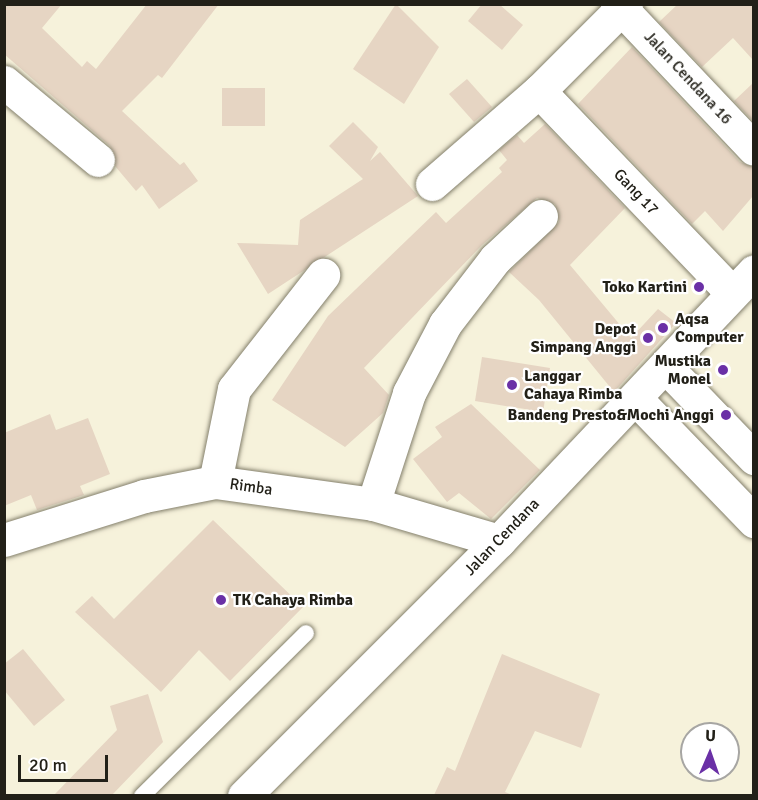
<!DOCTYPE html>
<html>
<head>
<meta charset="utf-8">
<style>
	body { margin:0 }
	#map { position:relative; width:758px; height:800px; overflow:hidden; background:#f6f2db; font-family:Signika,sans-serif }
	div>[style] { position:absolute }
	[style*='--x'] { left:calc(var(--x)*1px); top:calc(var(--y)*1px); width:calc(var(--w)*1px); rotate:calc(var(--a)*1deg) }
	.building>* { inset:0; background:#e6d5c3 }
	.roads { filter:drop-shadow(0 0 2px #837f6b) drop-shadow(0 0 2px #837f6b) }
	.service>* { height:16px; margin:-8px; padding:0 8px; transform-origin:8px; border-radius:8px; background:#fff }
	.minor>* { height:33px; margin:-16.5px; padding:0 16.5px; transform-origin:16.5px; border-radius:16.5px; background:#fff }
	.tertiary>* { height:33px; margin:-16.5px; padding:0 16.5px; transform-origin:16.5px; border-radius:16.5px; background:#fff }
	.dots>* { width:16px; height:16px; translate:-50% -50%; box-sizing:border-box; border:3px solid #fff; border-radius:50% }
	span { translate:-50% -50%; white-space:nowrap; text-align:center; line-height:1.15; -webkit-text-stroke:4.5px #fff; paint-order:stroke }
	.street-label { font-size:16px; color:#222018 }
	.poi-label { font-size:16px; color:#222018; font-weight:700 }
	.right { translate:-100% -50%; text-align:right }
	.left { translate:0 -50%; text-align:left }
	.frame { position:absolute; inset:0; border:6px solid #222018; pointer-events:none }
	.north { position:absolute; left:680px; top:722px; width:60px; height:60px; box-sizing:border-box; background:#fff; border:2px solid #a7a6a3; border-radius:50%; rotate:2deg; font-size:16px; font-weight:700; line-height:24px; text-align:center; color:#222018 }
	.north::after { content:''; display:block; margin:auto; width:21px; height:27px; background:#6a30a6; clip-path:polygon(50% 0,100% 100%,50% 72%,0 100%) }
	.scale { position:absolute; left:18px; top:755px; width:90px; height:27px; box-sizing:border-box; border:3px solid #222018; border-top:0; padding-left:8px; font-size:18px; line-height:21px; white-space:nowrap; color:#222018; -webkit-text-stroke:4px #fff; paint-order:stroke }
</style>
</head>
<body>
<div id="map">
	<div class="building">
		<div style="clip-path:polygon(4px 4px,62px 4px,42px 28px,82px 67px,87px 61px,96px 69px,147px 4px,219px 4px,162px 78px,158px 75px,122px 111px,180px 165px,184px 162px,198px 181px,159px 209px,142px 185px,136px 191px,115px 166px,110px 146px,4px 54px)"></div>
		<div style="clip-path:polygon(396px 4px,439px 47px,404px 104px,353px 69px)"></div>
		<div style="clip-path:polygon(482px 4px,499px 4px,523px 25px,502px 50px,468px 21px)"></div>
		<div style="clip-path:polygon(678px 4px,753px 4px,753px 60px,733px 38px,702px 67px,659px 22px)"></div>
		<div style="clip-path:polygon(632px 47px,740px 162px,753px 167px,753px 196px,723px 231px,705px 211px,692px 224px,578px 104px)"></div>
		<div style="clip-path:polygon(467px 79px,492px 107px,474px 122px,449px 94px)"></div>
		<div style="clip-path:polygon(753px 83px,753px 121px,734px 101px)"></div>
		<div style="clip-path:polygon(222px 88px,265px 88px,265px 126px,222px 126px)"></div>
		<div style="clip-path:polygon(353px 122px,378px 147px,370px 161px,380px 152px,418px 196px,268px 294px,237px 243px,298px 245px,300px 220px,363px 179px,329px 146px)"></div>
		<div style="clip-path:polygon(545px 124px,625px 208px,570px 265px,631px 338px,658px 309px,676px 323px,614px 392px,539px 300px,509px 272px,559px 222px,555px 204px,537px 198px,482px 245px,364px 368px,389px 395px,383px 413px,345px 447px,272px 400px,328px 316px,436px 212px,446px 223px,502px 172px,499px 168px,507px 160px,499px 150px,517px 135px,524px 143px)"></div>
		<div style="clip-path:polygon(482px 357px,550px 368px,543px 412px,475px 401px)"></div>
		<div style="clip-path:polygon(471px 404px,540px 470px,491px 519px,459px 493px,447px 502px,413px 459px,442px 437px,435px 427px)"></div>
		<div style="clip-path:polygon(50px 414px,56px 430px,88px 418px,110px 474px,80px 486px,84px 495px,37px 510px,31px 495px,4px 506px,4px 433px)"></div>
		<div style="clip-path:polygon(213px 520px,303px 607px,230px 681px,199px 650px,161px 692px,75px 612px,92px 596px,114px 619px)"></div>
		<div style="clip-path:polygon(23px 649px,65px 700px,34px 726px,4px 690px,4px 664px)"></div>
		<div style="clip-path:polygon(502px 654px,600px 694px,581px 748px,535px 731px,505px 792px,513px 795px,434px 795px,447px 767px,455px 771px)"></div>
		<div style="clip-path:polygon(148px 694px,163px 742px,112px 795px,54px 795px,117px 730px,110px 706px)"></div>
	</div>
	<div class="roads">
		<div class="service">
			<div style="--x:142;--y:796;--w:231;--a:-44.8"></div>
		</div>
		<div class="minor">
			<div style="--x:617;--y:4;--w:199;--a:46.6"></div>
			<div style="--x:4;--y:82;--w:122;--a:39.7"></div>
			<div style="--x:539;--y:91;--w:279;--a:46.3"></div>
			<div style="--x:432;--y:184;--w:142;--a:-41"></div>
			<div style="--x:539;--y:91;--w:123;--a:-45"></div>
			<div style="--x:215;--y:482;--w:95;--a:-78.5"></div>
			<div style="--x:234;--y:389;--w:145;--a:-52"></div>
			<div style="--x:373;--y:504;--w:117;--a:-72"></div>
			<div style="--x:409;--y:393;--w:78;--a:-62.4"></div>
			<div style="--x:445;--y:324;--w:82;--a:-52.4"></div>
			<div style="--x:495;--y:259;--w:63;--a:-43.1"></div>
			<div style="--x:4;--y:540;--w:147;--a:-17.4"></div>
			<div style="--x:144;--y:496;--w:72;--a:-11.2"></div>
			<div style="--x:215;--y:482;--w:160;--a:7.9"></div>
			<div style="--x:373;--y:504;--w:131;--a:16.4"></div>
		</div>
		<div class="tertiary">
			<div style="--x:666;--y:367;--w:127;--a:46"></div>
			<div style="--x:636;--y:399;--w:170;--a:46"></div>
			<div style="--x:244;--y:796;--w:361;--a:-45"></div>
			<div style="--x:499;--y:541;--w:371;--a:-46.6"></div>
		</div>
	</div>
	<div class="dots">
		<div style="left:699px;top:287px;background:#6a30a6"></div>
		<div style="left:663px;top:328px;background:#6a30a6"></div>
		<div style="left:648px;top:338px;background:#6a30a6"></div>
		<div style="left:723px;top:370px;background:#6a30a6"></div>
		<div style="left:512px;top:385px;background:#6a30a6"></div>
		<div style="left:726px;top:415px;background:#6a30a6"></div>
		<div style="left:221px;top:600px;background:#6a30a6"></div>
	</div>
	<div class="street-label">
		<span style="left:688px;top:78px;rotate:47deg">Jalan Cendana 16</span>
		<span style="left:636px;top:192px;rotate:46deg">Gang 17</span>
		<span style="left:251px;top:487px;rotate:8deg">Rimba</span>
		<span style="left:502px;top:537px;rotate:-46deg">Jalan Cendana</span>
	</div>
	<div class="poi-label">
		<span class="right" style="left:687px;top:287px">Toko Kartini</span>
		<span class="left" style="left:675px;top:328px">Aqsa<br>Computer</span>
		<span class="right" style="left:636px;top:338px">Depot<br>Simpang Anggi</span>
		<span class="right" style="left:711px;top:370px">Mustika<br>Monel</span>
		<span class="left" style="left:524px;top:385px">Langgar<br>Cahaya Rimba</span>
		<span class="right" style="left:714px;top:415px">Bandeng Presto&amp;Mochi Anggi</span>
		<span class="left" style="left:233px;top:600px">TK Cahaya Rimba</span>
	</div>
	<div class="frame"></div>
	<div class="north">U</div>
	<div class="scale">20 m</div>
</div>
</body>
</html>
